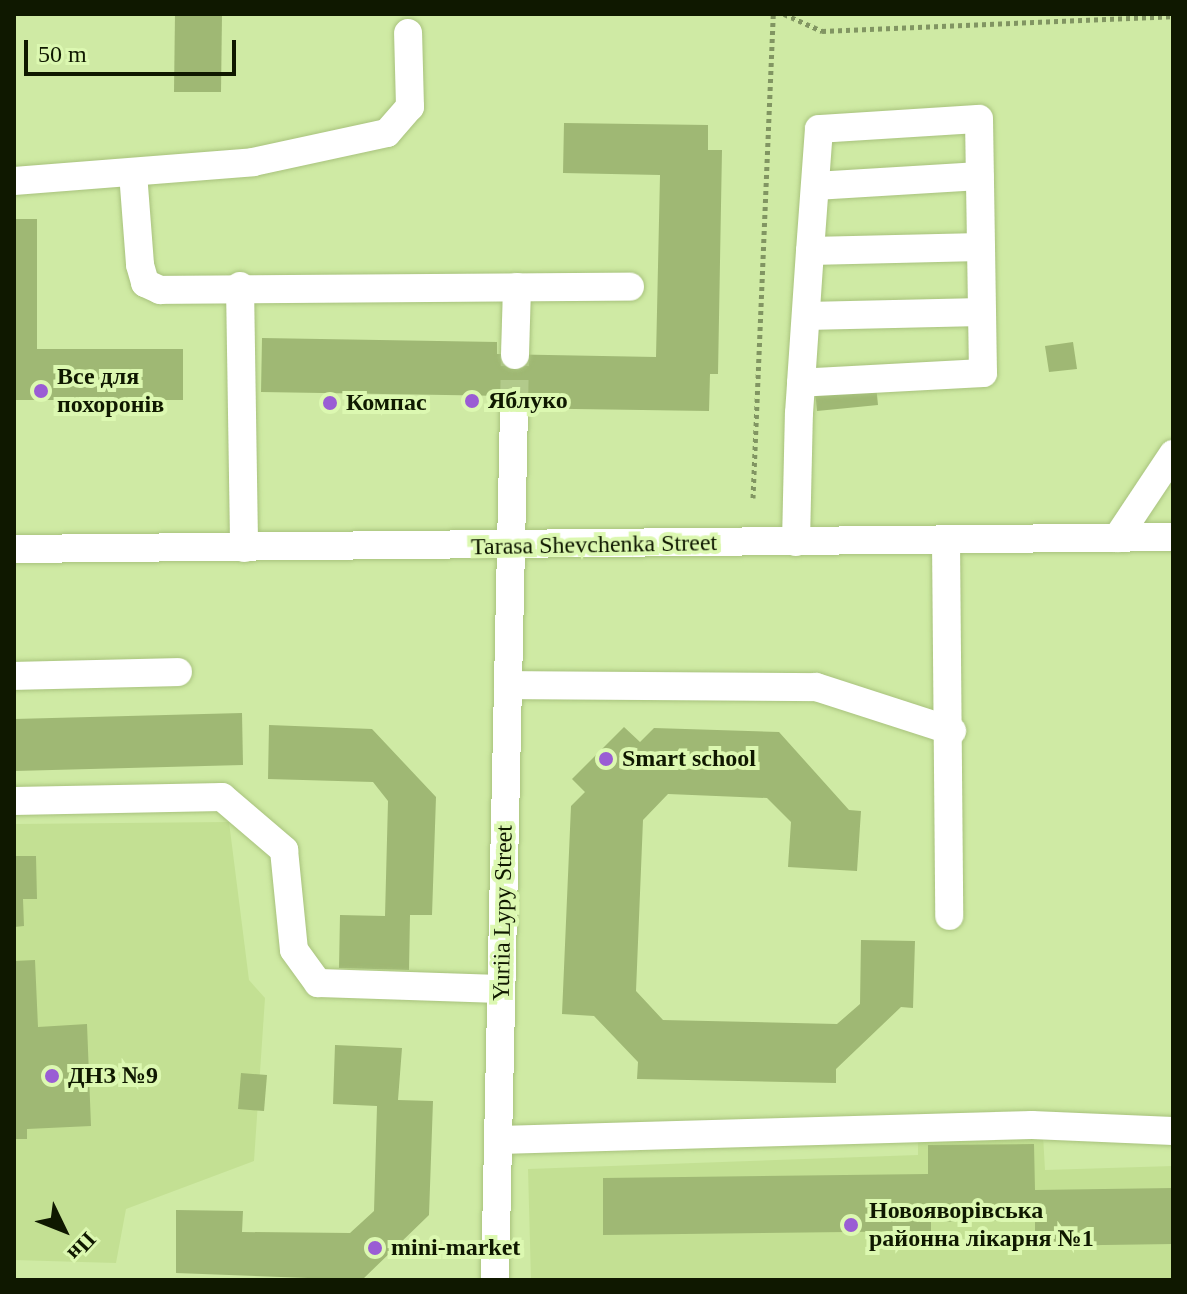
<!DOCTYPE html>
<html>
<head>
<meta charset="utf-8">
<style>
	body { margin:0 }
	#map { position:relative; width:1187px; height:1294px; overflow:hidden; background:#cfeaa4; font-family:Georgia,serif }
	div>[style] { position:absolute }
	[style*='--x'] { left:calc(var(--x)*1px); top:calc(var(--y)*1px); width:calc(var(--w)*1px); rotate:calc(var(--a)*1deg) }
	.built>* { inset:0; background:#c3e093 }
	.building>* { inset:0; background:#9fb874 }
	.minor-tunnel>* { height:28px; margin-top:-14px; transform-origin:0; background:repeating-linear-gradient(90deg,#b2ca8b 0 28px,transparent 0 42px) }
	.path>* { height:5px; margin-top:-2.5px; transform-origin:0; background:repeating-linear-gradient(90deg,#819562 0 4px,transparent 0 8px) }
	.roads { filter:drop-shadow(0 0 2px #a8c27d) drop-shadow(0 0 2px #a8c27d) }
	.minor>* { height:28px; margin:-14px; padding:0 14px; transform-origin:14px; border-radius:14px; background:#fff }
	.dots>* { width:22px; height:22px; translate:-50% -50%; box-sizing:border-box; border:4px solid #dcf8b1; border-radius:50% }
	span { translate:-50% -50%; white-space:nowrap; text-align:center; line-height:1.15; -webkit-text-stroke:8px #dcf8b1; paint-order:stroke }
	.poi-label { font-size:24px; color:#0f1800; font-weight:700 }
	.left { translate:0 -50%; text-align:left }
	.street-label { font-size:24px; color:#0f1800 }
	.frame { position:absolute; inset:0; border:16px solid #0f1800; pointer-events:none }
	.north { position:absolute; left:24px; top:1190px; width:80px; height:80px; -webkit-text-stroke:6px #dcf8b1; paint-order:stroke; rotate:133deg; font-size:22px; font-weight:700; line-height:32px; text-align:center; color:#0f1800 }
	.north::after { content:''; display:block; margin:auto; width:28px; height:36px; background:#0f1800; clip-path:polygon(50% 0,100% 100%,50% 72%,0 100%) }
	.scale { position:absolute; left:24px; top:40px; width:212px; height:36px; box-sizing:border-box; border:4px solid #0f1800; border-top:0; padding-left:10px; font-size:24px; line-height:28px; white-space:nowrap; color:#0f1800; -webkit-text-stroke:6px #dcf8b1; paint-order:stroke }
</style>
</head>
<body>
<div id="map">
	<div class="built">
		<div style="clip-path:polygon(229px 822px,249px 980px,265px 998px,254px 1161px,126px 1209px,116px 1263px,14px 1260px,14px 824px)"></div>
		<div style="clip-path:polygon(1043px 1135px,1045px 1170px,1173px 1166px,1173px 1280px,531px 1280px,528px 1169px,918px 1155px,918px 1139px)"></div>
	</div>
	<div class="building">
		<div style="clip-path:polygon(175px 14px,222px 14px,221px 92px,174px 92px)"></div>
		<div style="clip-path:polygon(564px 123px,708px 125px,708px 150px,722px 150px,718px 374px,710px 374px,709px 411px,507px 408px,507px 396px,261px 392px,262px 338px,497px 342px,497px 354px,656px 357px,660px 175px,563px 173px)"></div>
		<div style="clip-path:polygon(14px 219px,37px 219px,37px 349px,183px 349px,183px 400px,14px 400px)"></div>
		<div style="clip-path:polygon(1073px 342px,1077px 369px,1049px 372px,1045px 346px)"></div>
		<div style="clip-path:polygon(876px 385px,878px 405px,817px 411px,815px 390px)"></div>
		<div style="clip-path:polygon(242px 713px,243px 765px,14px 771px,14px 719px)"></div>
		<div style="clip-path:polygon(269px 725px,372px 729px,436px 797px,432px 915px,410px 915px,409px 970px,339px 968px,340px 915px,385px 916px,388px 801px,373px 782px,268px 779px)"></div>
		<div style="clip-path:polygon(624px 727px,640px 742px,654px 728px,779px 732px,849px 810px,861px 811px,857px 871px,788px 867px,791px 822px,767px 798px,668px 794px,643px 820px,636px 991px,663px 1020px,837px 1024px,860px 1004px,861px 940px,915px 941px,913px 1008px,901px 1007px,836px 1069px,836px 1083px,637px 1079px,638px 1062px,594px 1016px,562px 1014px,571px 806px,585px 792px,572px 779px)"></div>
		<div style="clip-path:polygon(14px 856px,36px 856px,37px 899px,23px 899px,24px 926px,14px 927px)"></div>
		<div style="clip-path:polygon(35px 960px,38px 1027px,87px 1024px,91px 1126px,27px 1129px,27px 1139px,14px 1139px,14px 961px)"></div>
		<div style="clip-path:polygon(335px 1045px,402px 1048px,398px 1100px,433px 1101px,429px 1215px,362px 1280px,176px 1273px,176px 1210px,243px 1211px,242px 1232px,350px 1233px,374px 1211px,377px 1106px,333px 1104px)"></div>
		<div style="clip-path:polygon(241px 1073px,267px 1075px,264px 1111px,238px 1109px)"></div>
		<div style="clip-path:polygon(1034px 1144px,1035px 1190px,1173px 1188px,1173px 1244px,1035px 1246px,1035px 1220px,931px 1222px,931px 1231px,603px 1235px,603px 1178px,928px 1174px,928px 1145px)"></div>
	</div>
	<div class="minor-tunnel">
		<div style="--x:514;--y:408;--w:53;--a:-88.9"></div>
	</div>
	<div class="path">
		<div style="--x:784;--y:14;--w:42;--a:24.1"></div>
		<div style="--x:822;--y:31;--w:351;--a:-2.4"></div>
		<div style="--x:753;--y:498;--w:484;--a:-87.6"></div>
	</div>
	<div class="roads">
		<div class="minor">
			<div style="--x:133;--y:173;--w:92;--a:85.6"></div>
			<div style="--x:140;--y:265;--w:19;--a:74"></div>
			<div style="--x:145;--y:283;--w:17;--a:25"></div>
			<div style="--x:160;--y:290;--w:470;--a:-0.4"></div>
			<div style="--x:14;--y:181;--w:240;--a:-4.5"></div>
			<div style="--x:253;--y:162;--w:137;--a:-12.2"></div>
			<div style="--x:387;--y:133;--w:35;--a:-49"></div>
			<div style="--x:410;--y:107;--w:74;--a:-91.5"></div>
			<div style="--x:815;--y:186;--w:165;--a:-3.5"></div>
			<div style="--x:810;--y:251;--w:171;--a:-1.3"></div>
			<div style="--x:240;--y:286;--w:262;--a:89.1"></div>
			<div style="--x:806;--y:316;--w:176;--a:-1.3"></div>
			<div style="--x:515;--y:355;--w:68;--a:-88.3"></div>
			<div style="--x:1117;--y:538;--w:101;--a:-56.3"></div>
			<div style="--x:946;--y:540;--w:376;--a:89.5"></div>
			<div style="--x:796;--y:542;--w:129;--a:-88.7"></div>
			<div style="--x:799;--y:413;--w:30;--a:-86"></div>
			<div style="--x:801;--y:383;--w:132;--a:-86.1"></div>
			<div style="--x:810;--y:251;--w:122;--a:-85.8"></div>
			<div style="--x:819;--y:129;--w:160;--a:-3.6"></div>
			<div style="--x:979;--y:119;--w:254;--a:89.1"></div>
			<div style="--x:983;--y:373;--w:182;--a:176.9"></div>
			<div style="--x:14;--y:549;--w:1159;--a:-0.59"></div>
			<div style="--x:14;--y:676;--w:164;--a:-1.4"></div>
			<div style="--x:508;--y:685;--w:308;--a:0.4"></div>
			<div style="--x:816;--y:687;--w:143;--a:17.9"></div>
			<div style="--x:14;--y:801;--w:208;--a:-1.1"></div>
			<div style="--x:222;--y:797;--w:82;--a:40.5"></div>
			<div style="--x:284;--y:850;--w:100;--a:84.3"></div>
			<div style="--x:294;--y:950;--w:41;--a:54"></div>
			<div style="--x:318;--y:983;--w:183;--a:1.9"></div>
			<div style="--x:499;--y:1140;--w:533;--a:-1.61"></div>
			<div style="--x:1032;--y:1125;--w:141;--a:2.4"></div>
			<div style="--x:495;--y:1280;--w:872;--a:-88.75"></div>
		</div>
	</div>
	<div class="dots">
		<div style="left:41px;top:391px;background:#9a5dd4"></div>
		<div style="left:472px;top:401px;background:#9a5dd4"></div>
		<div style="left:330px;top:403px;background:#9a5dd4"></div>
		<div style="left:606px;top:759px;background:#9a5dd4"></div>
		<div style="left:52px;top:1076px;background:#9a5dd4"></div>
		<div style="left:851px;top:1225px;background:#9a5dd4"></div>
		<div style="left:375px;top:1248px;background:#9a5dd4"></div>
	</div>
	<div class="poi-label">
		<span class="left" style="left:57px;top:391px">Все для<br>похоронів</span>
		<span class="left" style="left:488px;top:401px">Яблуко</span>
		<span class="left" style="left:346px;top:403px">Компас</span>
		<span class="left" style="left:622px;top:759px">Smart school</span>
		<span class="left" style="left:68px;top:1076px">ДНЗ №9</span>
		<span class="left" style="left:869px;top:1225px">Новояворівська<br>районна лікарня №1</span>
		<span class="left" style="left:391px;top:1248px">mini-market</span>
	</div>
	<div class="street-label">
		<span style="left:594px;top:545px;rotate:-1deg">Tarasa Shevchenka Street</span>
		<span style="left:503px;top:913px;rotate:-89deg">Yuriia Lypy Street</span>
	</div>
	<div class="frame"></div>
	<div class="north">Пн</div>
	<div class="scale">50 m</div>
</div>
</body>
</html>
